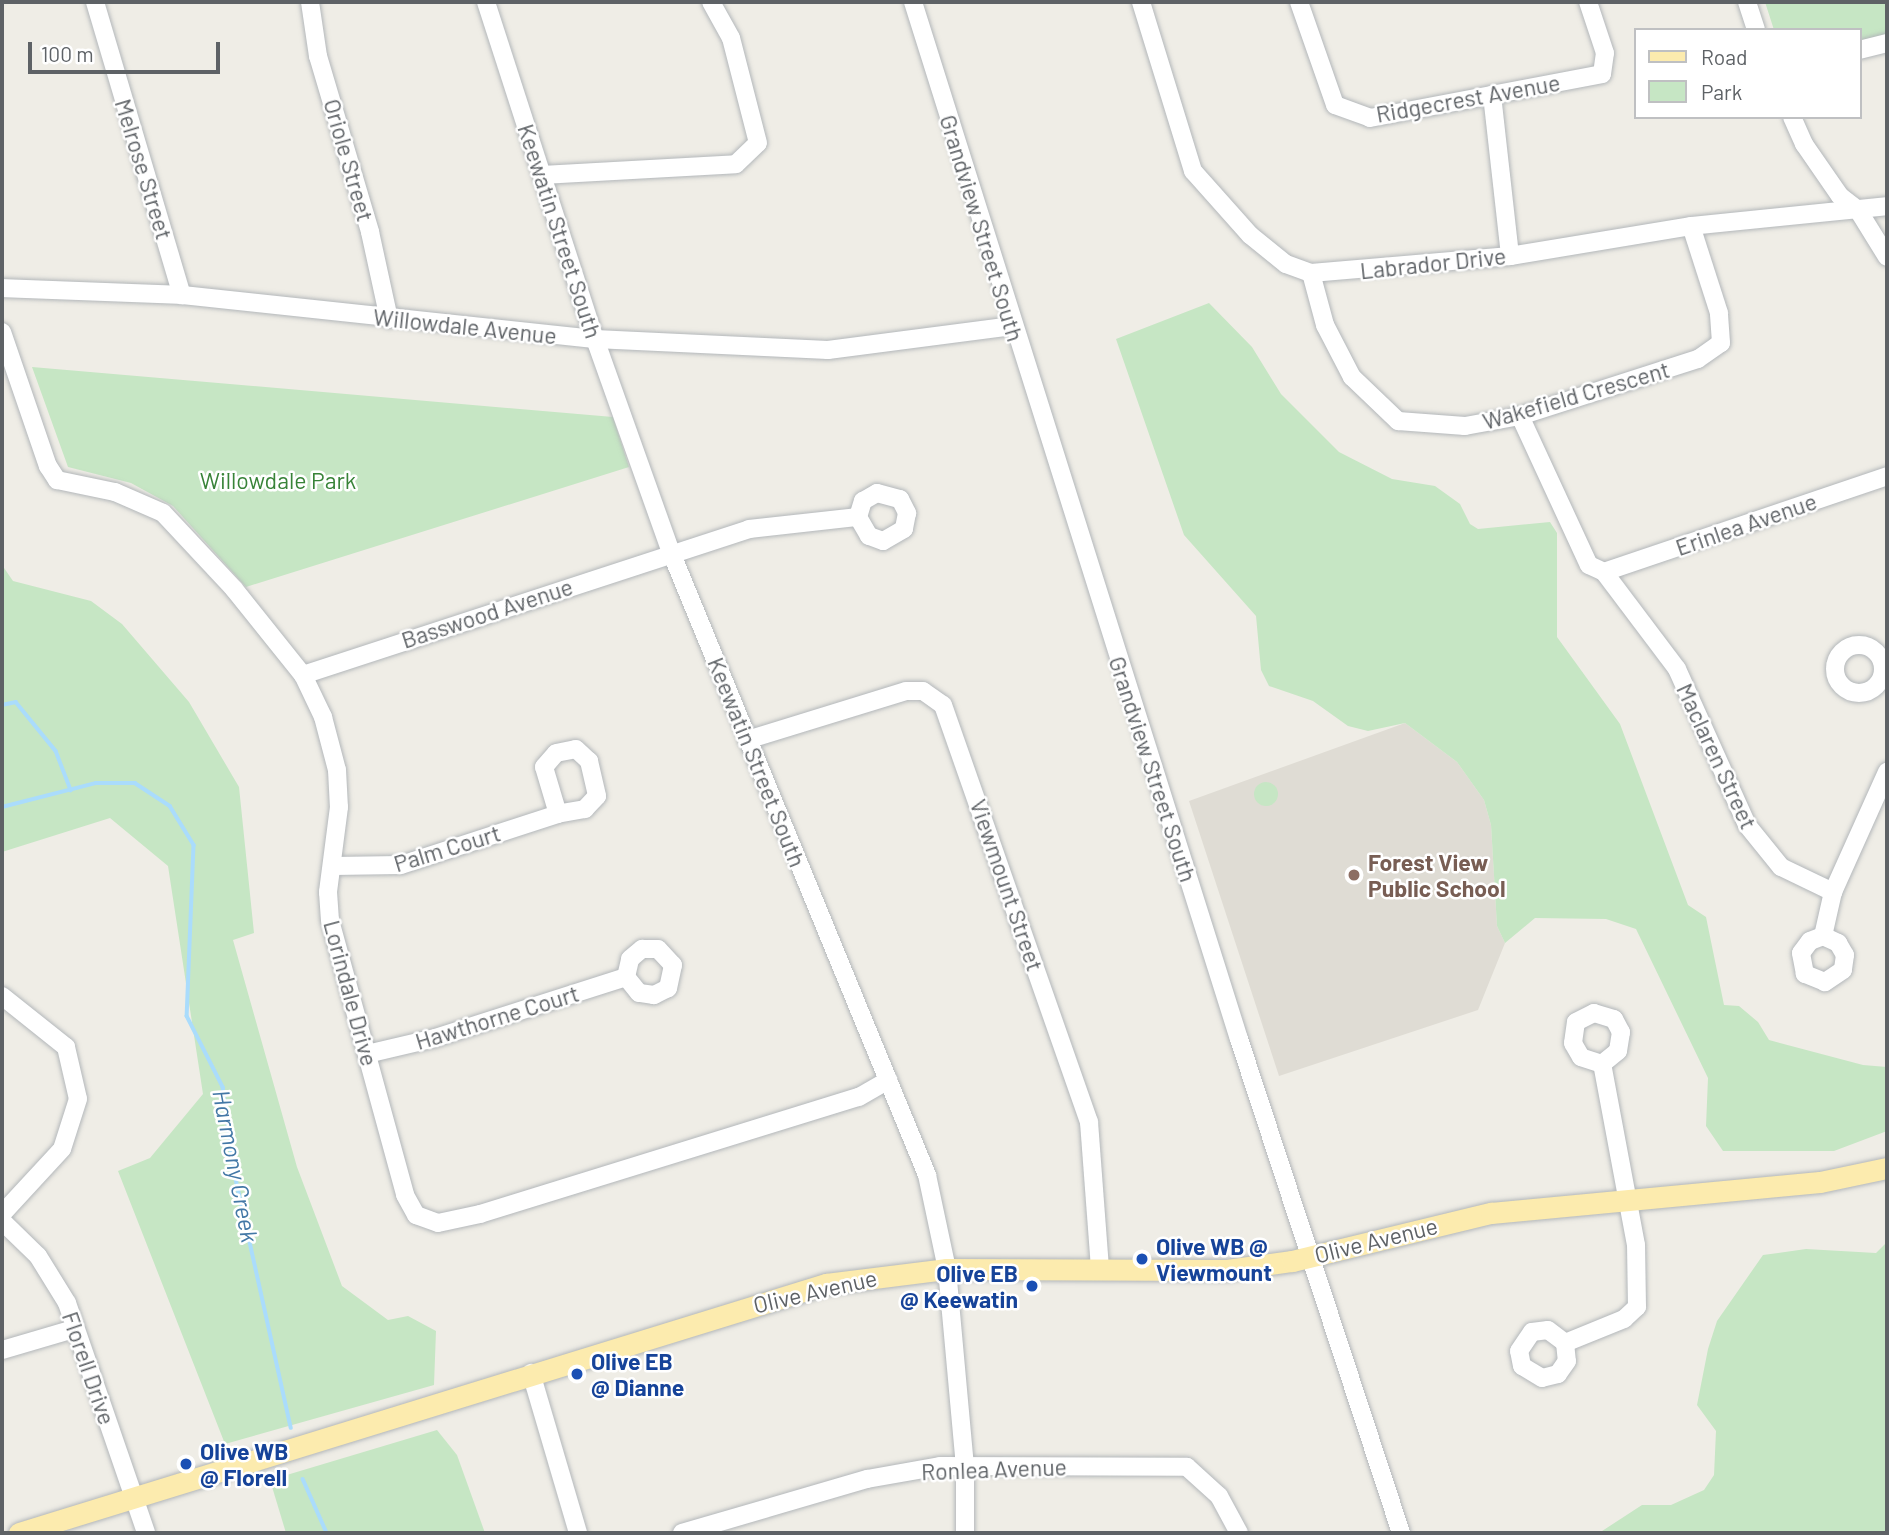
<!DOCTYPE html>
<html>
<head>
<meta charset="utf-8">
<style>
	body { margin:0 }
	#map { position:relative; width:1889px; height:1535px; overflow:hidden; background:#efede6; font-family:Barlow,sans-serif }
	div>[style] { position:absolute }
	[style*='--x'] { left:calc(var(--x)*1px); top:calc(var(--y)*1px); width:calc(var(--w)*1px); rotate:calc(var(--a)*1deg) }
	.education>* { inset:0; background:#dfdcd4 }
	.green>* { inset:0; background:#c6e6c4 }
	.round { border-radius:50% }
	.stream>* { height:3.5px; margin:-1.75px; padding:0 1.75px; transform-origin:1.75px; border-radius:1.75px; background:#aadcfc }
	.roads { filter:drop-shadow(0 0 2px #b3b7ba) drop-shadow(0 0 2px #b3b7ba) }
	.minor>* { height:18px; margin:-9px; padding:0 9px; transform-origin:9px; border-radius:9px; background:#fff }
	.minor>.ring { margin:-9px; padding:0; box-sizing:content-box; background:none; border:18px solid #fff; border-radius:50% }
	.major>* { height:21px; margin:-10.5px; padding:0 10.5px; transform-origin:10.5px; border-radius:10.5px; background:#fcebae }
	.dots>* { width:19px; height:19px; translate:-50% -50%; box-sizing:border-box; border:4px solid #fff; border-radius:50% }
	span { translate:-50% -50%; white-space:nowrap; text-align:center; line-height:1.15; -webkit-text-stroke:5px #fff; paint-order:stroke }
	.street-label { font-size:23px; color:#5e6266 }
	.park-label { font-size:23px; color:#388338 }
	.education-label { font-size:23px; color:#785e54; font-weight:700 }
	.left { translate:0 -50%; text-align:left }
	.transit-label { font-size:23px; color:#164399; font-weight:700 }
	.right { translate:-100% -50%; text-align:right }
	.water-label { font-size:24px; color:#4378a6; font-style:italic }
	.frame { position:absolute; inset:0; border:4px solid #5e6266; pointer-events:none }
	.legend { position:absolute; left:1634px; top:28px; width:228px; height:91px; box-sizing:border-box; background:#fff; border:2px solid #bfc0c2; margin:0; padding:9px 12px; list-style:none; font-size:21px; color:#5e6266 }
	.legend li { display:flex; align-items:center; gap:14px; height:35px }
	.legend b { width:35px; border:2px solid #bfc0c2 }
	.scale { position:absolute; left:28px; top:42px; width:192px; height:32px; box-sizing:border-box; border:4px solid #5e6266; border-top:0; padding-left:9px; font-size:21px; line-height:24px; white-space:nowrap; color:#5e6266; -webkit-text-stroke:5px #fff; paint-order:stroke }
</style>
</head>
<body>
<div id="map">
	<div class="education">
		<div style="clip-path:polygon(1405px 723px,1457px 762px,1484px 800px,1491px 825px,1497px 926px,1505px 943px,1478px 1010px,1279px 1076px,1189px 801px)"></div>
	</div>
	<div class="green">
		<div style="clip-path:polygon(1765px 2px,1887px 2px,1887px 35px,1859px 41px,1859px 30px,1774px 30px)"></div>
		<div style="clip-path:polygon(1209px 303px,1252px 347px,1281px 394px,1339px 452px,1392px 479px,1435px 486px,1460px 504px,1470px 524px,1478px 529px,1550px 522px,1557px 533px,1557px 637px,1620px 724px,1688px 905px,1706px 917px,1724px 1005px,1739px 1006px,1758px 1022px,1769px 1040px,1863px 1065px,1887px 1067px,1887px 1131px,1834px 1151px,1723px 1151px,1706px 1126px,1708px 1078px,1636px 929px,1606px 919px,1535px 918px,1505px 943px,1497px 926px,1491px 825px,1484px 800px,1457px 762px,1405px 723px,1368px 731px,1348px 726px,1313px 701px,1269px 686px,1261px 670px,1256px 616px,1184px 535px,1116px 339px)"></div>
		<div style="clip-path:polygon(32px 367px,613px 417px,629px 467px,246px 587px,173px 506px,131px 483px,68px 467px)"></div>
		<div style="clip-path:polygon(2px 565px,13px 581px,91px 601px,122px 624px,189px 702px,239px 787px,254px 933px,233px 940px,297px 1167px,342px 1286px,388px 1320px,408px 1316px,436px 1331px,434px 1385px,225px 1444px,118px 1171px,150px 1158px,203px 1094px,168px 866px,110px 818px,2px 852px)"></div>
		<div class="round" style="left:1254px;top:782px;width:24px;height:24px"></div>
		<div style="clip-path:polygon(1887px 1242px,1887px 1533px,1599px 1533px,1642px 1505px,1671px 1505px,1704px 1490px,1714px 1475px,1716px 1431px,1697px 1405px,1708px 1349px,1717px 1321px,1763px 1255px,1806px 1249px,1876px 1253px)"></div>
		<div style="clip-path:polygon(437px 1430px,457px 1455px,485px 1533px,286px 1533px,270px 1480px)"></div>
	</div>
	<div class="stream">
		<div style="--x:2;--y:705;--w:14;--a:-12"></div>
		<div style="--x:16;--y:702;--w:63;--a:50.8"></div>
		<div style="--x:56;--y:751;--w:42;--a:69"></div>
		<div style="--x:2;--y:807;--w:97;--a:-14.3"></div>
		<div style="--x:96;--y:783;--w:39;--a:0"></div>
		<div style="--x:135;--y:783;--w:42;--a:33.3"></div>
		<div style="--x:170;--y:806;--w:46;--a:58.4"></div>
		<div style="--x:194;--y:845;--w:171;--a:92.3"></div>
		<div style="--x:187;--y:1016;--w:80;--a:63.1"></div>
		<div style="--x:223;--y:1087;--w:84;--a:82.5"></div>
		<div style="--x:234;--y:1170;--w:264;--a:77.5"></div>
		<div style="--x:303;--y:1479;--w:59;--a:66"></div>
	</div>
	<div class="roads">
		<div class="minor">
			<div style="--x:95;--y:2;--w:306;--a:73.5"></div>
			<div style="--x:310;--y:2;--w:55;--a:81.6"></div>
			<div style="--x:318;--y:56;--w:184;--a:73.5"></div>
			<div style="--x:370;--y:232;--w:89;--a:77.7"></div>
			<div style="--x:486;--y:2;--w:354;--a:72.1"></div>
			<div style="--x:595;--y:339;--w:226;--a:70.4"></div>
			<div style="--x:671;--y:552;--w:674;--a:67.66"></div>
			<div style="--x:927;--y:1175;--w:96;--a:78"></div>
			<div style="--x:947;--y:1269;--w:198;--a:84.8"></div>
			<div style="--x:965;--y:1466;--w:67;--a:90"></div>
			<div style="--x:913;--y:2;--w:1087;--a:72.55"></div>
			<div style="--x:1239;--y:1039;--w:520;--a:71.84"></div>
			<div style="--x:1141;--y:2;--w:177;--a:72.9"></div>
			<div style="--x:1193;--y:171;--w:86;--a:48.3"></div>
			<div style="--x:1250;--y:235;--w:46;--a:38.9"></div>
			<div style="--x:1286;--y:264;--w:27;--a:20"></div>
			<div style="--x:1311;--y:273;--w:200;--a:-4.9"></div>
			<div style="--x:1510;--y:256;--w:183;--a:-9.4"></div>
			<div style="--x:1691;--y:226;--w:197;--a:-5.8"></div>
			<div style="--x:1299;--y:2;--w:109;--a:70.7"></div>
			<div style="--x:1335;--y:105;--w:37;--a:20"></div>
			<div style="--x:1370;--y:118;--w:236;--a:-10.7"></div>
			<div style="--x:1602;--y:74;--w:21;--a:-82"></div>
			<div style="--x:1605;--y:53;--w:54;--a:-108.4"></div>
			<div style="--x:1747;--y:2;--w:29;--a:72"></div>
			<div style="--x:1859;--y:50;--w:29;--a:-14"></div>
			<div style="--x:1492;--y:95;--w:162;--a:83.6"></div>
			<div style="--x:1792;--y:117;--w:30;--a:66"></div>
			<div style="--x:1804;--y:144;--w:63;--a:55.3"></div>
			<div style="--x:1840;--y:196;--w:23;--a:38"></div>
			<div style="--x:1858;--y:210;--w:55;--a:58.3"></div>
			<div style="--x:542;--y:175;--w:194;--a:-3.2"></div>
			<div style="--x:736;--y:164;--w:30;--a:-44"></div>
			<div style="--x:758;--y:143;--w:108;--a:-104.4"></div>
			<div style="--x:731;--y:38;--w:41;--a:-119.1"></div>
			<div style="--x:1311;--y:273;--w:54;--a:74.9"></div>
			<div style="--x:1325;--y:325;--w:59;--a:62.6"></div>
			<div style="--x:1352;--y:377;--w:64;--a:43.7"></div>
			<div style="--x:1398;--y:421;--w:67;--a:4.3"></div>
			<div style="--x:1465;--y:426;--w:56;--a:-10.3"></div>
			<div style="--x:1520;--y:416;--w:187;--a:-17.8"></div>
			<div style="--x:1698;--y:359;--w:28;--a:-35"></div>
			<div style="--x:1721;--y:343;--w:30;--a:-94"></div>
			<div style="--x:1719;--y:313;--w:91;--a:-107.8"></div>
			<div style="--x:2;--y:288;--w:180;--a:2.2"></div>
			<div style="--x:182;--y:295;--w:415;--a:6.1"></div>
			<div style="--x:595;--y:339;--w:233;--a:2.7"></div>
			<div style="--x:828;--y:350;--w:186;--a:-7.4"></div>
			<div style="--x:2;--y:332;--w:142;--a:71.1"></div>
			<div style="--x:48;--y:466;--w:17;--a:57"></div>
			<div style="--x:57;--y:480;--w:59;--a:11.7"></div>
			<div style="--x:115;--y:492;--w:52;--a:23.6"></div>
			<div style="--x:163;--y:513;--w:104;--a:46.9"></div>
			<div style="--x:234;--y:589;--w:110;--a:51.3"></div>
			<div style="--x:303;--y:675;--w:47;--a:64.5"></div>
			<div style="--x:323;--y:717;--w:55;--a:75.2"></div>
			<div style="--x:337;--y:770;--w:37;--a:87"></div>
			<div style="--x:339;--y:807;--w:86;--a:97.4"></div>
			<div style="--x:328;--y:892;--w:28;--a:86"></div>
			<div style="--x:330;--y:920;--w:285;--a:74.7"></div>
			<div style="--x:405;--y:1195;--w:23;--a:61"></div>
			<div style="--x:416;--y:1215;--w:23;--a:20"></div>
			<div style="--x:438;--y:1223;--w:43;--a:-12.1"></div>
			<div style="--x:480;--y:1214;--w:397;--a:-17.2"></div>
			<div style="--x:859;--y:1097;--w:34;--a:-30"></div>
			<div style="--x:1520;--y:416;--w:164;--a:65.2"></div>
			<div style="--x:1589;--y:565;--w:17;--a:25"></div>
			<div style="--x:1604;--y:572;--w:121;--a:53"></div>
			<div style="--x:1677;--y:669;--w:171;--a:65.8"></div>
			<div style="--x:1747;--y:825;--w:54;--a:51"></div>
			<div style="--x:1781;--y:867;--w:58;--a:25.7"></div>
			<div style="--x:1604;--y:572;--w:299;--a:-18.7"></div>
			<div class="ring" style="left:1835px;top:645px;width:30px;height:30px"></div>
			<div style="--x:303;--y:675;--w:469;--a:-18.1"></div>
			<div style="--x:749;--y:529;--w:110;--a:-6.3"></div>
			<div style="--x:858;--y:517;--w:17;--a:-73"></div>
			<div style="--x:863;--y:501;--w:16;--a:-30"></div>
			<div style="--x:877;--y:493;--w:24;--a:15"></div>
			<div style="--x:900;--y:499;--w:16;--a:63"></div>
			<div style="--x:907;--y:513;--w:16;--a:101"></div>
			<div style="--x:904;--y:529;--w:24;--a:150"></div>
			<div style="--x:883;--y:541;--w:15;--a:-160"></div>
			<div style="--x:869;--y:536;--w:22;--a:-120"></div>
			<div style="--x:747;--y:740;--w:166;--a:-17.1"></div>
			<div style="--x:906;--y:691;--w:17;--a:0"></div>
			<div style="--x:923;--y:691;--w:24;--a:35"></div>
			<div style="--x:943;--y:705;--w:442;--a:70.7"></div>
			<div style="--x:1089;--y:1122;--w:148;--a:85.7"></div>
			<div style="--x:333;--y:866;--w:68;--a:-0.8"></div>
			<div style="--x:401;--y:865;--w:165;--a:-18"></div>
			<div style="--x:558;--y:814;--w:49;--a:-106.6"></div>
			<div style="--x:544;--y:767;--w:18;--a:-49"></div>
			<div style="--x:556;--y:753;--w:20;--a:-11"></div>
			<div style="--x:576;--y:749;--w:18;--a:43"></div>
			<div style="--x:589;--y:761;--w:36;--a:77"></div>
			<div style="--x:597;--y:796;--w:18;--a:133"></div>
			<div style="--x:585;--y:809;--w:27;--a:170"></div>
			<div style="--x:1823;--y:936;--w:17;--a:25"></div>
			<div style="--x:1838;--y:943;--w:14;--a:60"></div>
			<div style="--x:1845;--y:955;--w:15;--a:98"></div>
			<div style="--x:1843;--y:970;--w:22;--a:146"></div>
			<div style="--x:1825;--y:982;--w:22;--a:-158"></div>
			<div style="--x:1805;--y:974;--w:21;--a:-101"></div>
			<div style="--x:1801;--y:953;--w:15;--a:-53"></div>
			<div style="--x:1810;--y:941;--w:14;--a:-21"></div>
			<div style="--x:1823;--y:936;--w:45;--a:-77.2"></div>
			<div style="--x:1833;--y:892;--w:132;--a:-65.8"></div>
			<div style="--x:2;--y:996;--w:82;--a:38.6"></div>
			<div style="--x:66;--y:1047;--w:53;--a:77"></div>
			<div style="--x:78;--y:1099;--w:52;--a:107.7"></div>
			<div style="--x:62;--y:1149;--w:88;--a:132.7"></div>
			<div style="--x:367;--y:1054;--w:70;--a:-13.2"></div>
			<div style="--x:435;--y:1038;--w:201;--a:-17.7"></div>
			<div style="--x:626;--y:977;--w:18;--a:-77"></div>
			<div style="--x:630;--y:959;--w:16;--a:-40"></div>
			<div style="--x:642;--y:949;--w:16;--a:0"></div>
			<div style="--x:658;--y:949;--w:22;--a:47"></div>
			<div style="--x:673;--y:965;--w:24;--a:102"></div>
			<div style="--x:668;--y:988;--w:16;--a:153"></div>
			<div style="--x:654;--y:995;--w:15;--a:-172"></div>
			<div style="--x:639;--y:993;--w:21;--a:-129"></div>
			<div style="--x:2;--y:1221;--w:50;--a:44.2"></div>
			<div style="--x:38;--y:1256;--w:55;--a:58.3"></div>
			<div style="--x:67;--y:1303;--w:243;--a:71"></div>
			<div style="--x:1565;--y:1343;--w:18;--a:84"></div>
			<div style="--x:1567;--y:1361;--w:16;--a:125"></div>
			<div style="--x:1558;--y:1374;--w:16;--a:166"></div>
			<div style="--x:1542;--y:1378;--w:23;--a:-149"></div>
			<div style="--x:1522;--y:1366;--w:15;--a:-101"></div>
			<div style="--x:1519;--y:1351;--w:23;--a:-56"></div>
			<div style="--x:1532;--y:1332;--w:16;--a:-7"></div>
			<div style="--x:1548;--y:1330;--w:21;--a:37"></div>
			<div style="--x:1565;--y:1343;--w:64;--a:-22.1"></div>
			<div style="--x:1624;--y:1319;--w:18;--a:-43"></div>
			<div style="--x:1637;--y:1307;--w:62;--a:-90.9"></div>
			<div style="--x:1636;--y:1245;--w:184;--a:-100.6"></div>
			<div style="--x:1602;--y:1064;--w:22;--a:-162"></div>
			<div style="--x:1581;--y:1057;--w:16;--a:-120"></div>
			<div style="--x:1573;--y:1043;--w:21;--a:-82"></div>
			<div style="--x:1576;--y:1022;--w:20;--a:-27"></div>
			<div style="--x:1594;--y:1013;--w:21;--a:17"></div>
			<div style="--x:1614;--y:1019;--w:15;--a:62"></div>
			<div style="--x:1621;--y:1032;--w:19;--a:99"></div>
			<div style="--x:1618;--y:1051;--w:21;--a:141"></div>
			<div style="--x:2;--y:1350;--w:75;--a:-16.3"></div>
			<div style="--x:531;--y:1373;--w:167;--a:73.6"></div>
			<div style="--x:682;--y:1533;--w:193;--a:-16.3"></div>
			<div style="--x:867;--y:1479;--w:74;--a:-10.1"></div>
			<div style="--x:940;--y:1466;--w:247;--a:0.2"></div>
			<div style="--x:1187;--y:1467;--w:43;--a:42.2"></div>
			<div style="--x:1219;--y:1496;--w:42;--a:61.6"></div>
		</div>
		<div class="major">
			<div style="--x:19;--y:1533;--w:845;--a:-17.15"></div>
			<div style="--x:826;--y:1284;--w:122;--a:-7.1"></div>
			<div style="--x:947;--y:1269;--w:280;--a:0.2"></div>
			<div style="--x:1227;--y:1270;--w:66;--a:-7.9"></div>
			<div style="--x:1292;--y:1261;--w:205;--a:-13.6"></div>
			<div style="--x:1491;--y:1213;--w:330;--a:-5.4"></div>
			<div style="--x:1820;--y:1182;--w:68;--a:-11.8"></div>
		</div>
	</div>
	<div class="dots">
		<div style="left:1354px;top:875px;background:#8d6e63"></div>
		<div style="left:1142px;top:1259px;background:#1a4fb4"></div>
		<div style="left:1032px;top:1286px;background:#1a4fb4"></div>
		<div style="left:577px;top:1374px;background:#1a4fb4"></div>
		<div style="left:186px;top:1464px;background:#1a4fb4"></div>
	</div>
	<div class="street-label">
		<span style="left:1468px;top:98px;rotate:-10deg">Ridgecrest Avenue</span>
		<span style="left:349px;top:160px;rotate:74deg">Oriole Street</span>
		<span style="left:144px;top:169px;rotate:73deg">Melrose Street</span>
		<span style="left:982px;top:228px;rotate:73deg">Grandview Street South</span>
		<span style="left:560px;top:231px;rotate:72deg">Keewatin Street South</span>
		<span style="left:1433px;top:263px;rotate:-6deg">Labrador Drive</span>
		<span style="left:465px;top:326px;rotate:6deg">Willowdale Avenue</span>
		<span style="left:1576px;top:395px;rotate:-16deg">Wakefield Crescent</span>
		<span style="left:1746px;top:524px;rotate:-19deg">Erinlea Avenue</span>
		<span style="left:487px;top:613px;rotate:-18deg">Basswood Avenue</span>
		<span style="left:1717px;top:756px;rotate:65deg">Maclaren Street</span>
		<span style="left:757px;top:762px;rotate:68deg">Keewatin Street South</span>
		<span style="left:1153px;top:769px;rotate:72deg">Grandview Street South</span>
		<span style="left:447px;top:848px;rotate:-17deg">Palm Court</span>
		<span style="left:1007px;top:885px;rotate:71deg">Viewmount Street</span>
		<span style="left:351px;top:993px;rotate:75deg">Lorindale Drive</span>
		<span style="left:497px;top:1017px;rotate:-17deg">Hawthorne Court</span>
		<span style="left:1376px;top:1240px;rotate:-14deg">Olive Avenue</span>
		<span style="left:815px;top:1291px;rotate:-13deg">Olive Avenue</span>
		<span style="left:89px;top:1368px;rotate:71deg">Florell Drive</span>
		<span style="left:994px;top:1469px;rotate:-2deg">Ronlea Avenue</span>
	</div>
	<div class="park-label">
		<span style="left:278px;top:480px">Willowdale Park</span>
	</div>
	<div class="education-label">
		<span class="left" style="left:1368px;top:875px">Forest View<br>Public School</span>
	</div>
	<div class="transit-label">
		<span class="left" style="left:1156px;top:1259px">Olive WB @<br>Viewmount</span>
		<span class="right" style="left:1018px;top:1286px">Olive EB<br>@ Keewatin</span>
		<span class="left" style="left:591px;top:1374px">Olive EB<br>@ Dianne</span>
		<span class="left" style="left:200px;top:1464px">Olive WB<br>@ Florell</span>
	</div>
	<div class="water-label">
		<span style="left:236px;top:1166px;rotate:79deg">Harmony Creek</span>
	</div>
	<div class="frame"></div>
	<ul class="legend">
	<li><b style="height:9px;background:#fcebae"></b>Road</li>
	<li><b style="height:19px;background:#c6e6c4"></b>Park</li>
	</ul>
	<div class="scale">100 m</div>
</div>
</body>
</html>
